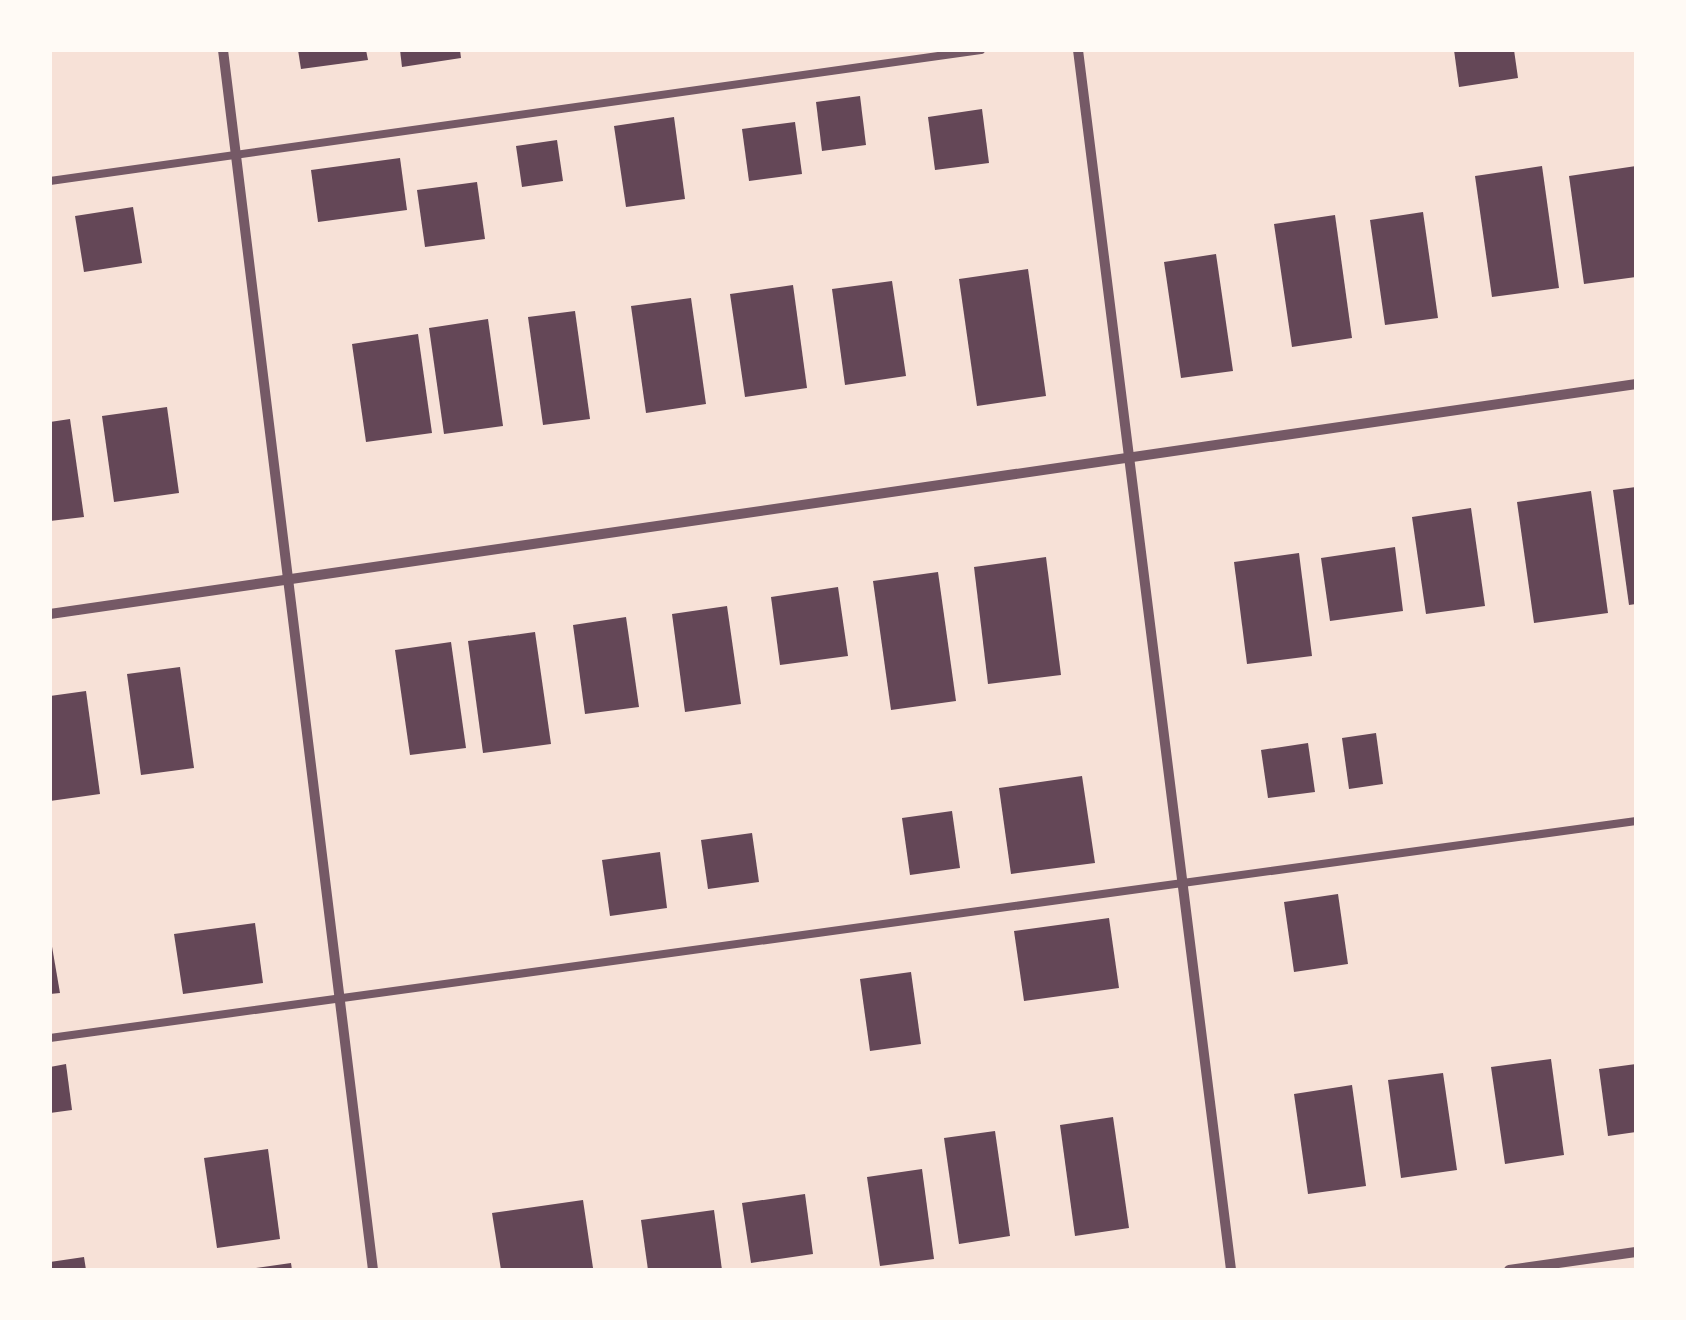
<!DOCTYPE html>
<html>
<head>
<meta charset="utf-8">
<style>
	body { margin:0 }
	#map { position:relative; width:1686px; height:1320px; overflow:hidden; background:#f7e1d7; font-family:"PT Sans",sans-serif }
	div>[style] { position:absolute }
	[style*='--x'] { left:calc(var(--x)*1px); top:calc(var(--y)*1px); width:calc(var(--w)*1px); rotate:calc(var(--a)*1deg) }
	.building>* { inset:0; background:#644757 }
	.service>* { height:8px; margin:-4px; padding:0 4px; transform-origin:4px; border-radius:4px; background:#755966 }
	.minor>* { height:10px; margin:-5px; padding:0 5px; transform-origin:5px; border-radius:5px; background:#755966 }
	span { translate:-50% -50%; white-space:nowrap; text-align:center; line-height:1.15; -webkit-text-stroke:10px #fffaf5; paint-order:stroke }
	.frame { position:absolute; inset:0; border:52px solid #fffaf5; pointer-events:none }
</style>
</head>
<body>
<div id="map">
	<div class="building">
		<div style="clip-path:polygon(298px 50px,366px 50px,368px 60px,301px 69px)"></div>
		<div style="clip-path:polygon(400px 50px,460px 50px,461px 58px,402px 67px)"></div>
		<div style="clip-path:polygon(1454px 50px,1514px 50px,1518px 78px,1459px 87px)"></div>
		<div style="clip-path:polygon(860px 96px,866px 145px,822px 151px,816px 102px)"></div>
		<div style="clip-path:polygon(982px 109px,989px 163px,935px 170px,928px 117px)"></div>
		<div style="clip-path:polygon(674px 117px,685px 199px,626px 207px,614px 126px)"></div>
		<div style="clip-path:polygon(795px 122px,802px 174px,749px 181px,742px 129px)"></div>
		<div style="clip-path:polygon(557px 140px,563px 181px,522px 187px,516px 146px)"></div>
		<div style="clip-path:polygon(400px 158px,407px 210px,318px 222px,311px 170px)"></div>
		<div style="clip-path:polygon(1542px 166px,1559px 288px,1492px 297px,1475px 176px)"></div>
		<div style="clip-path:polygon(1636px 166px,1636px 277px,1584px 284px,1569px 176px)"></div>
		<div style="clip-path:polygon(477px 182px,485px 239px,425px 247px,417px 190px)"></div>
		<div style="clip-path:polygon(133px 207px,142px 263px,84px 272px,75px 216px)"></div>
		<div style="clip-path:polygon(1423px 212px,1438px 318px,1385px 325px,1370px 220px)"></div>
		<div style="clip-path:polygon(1335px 215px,1352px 338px,1292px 347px,1274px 224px)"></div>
		<div style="clip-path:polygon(1216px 254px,1233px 371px,1181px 378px,1164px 262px)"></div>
		<div style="clip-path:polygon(1028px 269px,1046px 396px,977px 406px,959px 279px)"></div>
		<div style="clip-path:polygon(892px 281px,906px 376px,845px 385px,832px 289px)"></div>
		<div style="clip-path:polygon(793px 285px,807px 388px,745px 397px,730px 294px)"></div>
		<div style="clip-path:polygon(691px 298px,706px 404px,646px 413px,631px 306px)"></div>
		<div style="clip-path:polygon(575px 311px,590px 419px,543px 425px,528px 317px)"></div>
		<div style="clip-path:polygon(488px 319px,503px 426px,444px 434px,429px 328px)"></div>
		<div style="clip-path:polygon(418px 334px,432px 433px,366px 442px,352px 344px)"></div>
		<div style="clip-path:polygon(167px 407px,179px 493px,114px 502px,102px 416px)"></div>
		<div style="clip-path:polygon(70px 419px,84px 517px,50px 521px,50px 422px)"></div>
		<div style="clip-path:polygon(1636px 487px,1636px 604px,1629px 605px,1613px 490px)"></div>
		<div style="clip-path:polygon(1591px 491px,1608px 613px,1534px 623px,1517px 502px)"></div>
		<div style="clip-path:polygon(1471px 508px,1485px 606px,1426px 614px,1412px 517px)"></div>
		<div style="clip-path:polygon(1395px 547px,1403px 611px,1330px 621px,1321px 558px)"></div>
		<div style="clip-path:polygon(1299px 553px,1312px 656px,1247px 664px,1234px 562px)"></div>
		<div style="clip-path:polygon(1046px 557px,1061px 675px,988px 684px,974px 567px)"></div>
		<div style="clip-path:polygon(938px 572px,956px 701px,891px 710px,873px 581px)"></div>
		<div style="clip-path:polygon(838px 587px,848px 656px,780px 665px,771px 597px)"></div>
		<div style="clip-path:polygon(727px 606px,741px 704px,685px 712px,672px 614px)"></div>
		<div style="clip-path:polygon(626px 617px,639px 707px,585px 714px,573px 625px)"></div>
		<div style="clip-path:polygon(535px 632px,551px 744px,483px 753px,468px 641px)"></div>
		<div style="clip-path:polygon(451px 642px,466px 748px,410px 755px,395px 650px)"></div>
		<div style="clip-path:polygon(180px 667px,194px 768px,141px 775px,127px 674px)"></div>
		<div style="clip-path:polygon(86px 691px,100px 794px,50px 801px,50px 696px)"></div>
		<div style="clip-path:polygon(1376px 733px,1383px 784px,1349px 789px,1342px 738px)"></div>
		<div style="clip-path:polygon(1308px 743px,1315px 792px,1268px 798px,1261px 750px)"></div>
		<div style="clip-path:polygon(1082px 776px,1095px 863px,1011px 874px,999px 788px)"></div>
		<div style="clip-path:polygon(952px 811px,960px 868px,910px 875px,902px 818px)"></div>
		<div style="clip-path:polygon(752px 833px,759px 882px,708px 889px,701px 840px)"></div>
		<div style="clip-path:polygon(660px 852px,667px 908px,610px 916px,602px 860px)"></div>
		<div style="clip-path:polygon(1338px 894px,1348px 964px,1294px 972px,1284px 902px)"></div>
		<div style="clip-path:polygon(1109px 918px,1119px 988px,1024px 1001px,1014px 931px)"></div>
		<div style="clip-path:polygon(255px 923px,263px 983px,183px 994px,174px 934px)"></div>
		<div style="clip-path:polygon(50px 935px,60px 993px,50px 994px)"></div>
		<div style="clip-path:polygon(911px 972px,921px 1044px,870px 1051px,860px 979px)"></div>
		<div style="clip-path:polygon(1551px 1059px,1564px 1155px,1505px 1164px,1491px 1067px)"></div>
		<div style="clip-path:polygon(66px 1064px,72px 1110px,50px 1113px,50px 1067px)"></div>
		<div style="clip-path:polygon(1636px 1064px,1636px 1132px,1608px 1136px,1599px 1069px)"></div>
		<div style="clip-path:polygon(1443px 1073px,1457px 1170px,1401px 1178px,1388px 1080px)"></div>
		<div style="clip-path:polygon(1352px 1085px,1366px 1186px,1308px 1194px,1294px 1094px)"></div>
		<div style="clip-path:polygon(1113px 1117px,1129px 1228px,1075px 1236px,1060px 1125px)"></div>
		<div style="clip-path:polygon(995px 1131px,1010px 1236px,959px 1244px,944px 1138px)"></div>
		<div style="clip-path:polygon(268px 1149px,280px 1239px,217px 1248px,204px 1158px)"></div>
		<div style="clip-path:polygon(922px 1169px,934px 1259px,880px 1266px,867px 1177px)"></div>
		<div style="clip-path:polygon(805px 1194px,813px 1254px,751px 1263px,742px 1203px)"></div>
		<div style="clip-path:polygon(583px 1200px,593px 1268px,501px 1270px,492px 1213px)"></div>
		<div style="clip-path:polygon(714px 1210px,722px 1270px,648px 1270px,641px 1220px)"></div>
		<div style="clip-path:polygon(84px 1257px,86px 1270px,50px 1270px,50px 1262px)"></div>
		<div style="clip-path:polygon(291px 1263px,292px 1270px,256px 1270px,256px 1268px)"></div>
	</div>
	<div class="service">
		<div style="--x:50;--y:181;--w:940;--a:-8.01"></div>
		<div style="--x:50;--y:1038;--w:1601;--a:-7.79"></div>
	</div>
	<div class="minor">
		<div style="--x:223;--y:50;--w:1229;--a:82.99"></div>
		<div style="--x:1078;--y:50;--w:1230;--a:82.85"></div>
		<div style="--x:50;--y:614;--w:1603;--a:-8.25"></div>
		<div style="--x:1509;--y:1270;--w:128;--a:-8.1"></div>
	</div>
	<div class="frame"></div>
</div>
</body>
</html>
